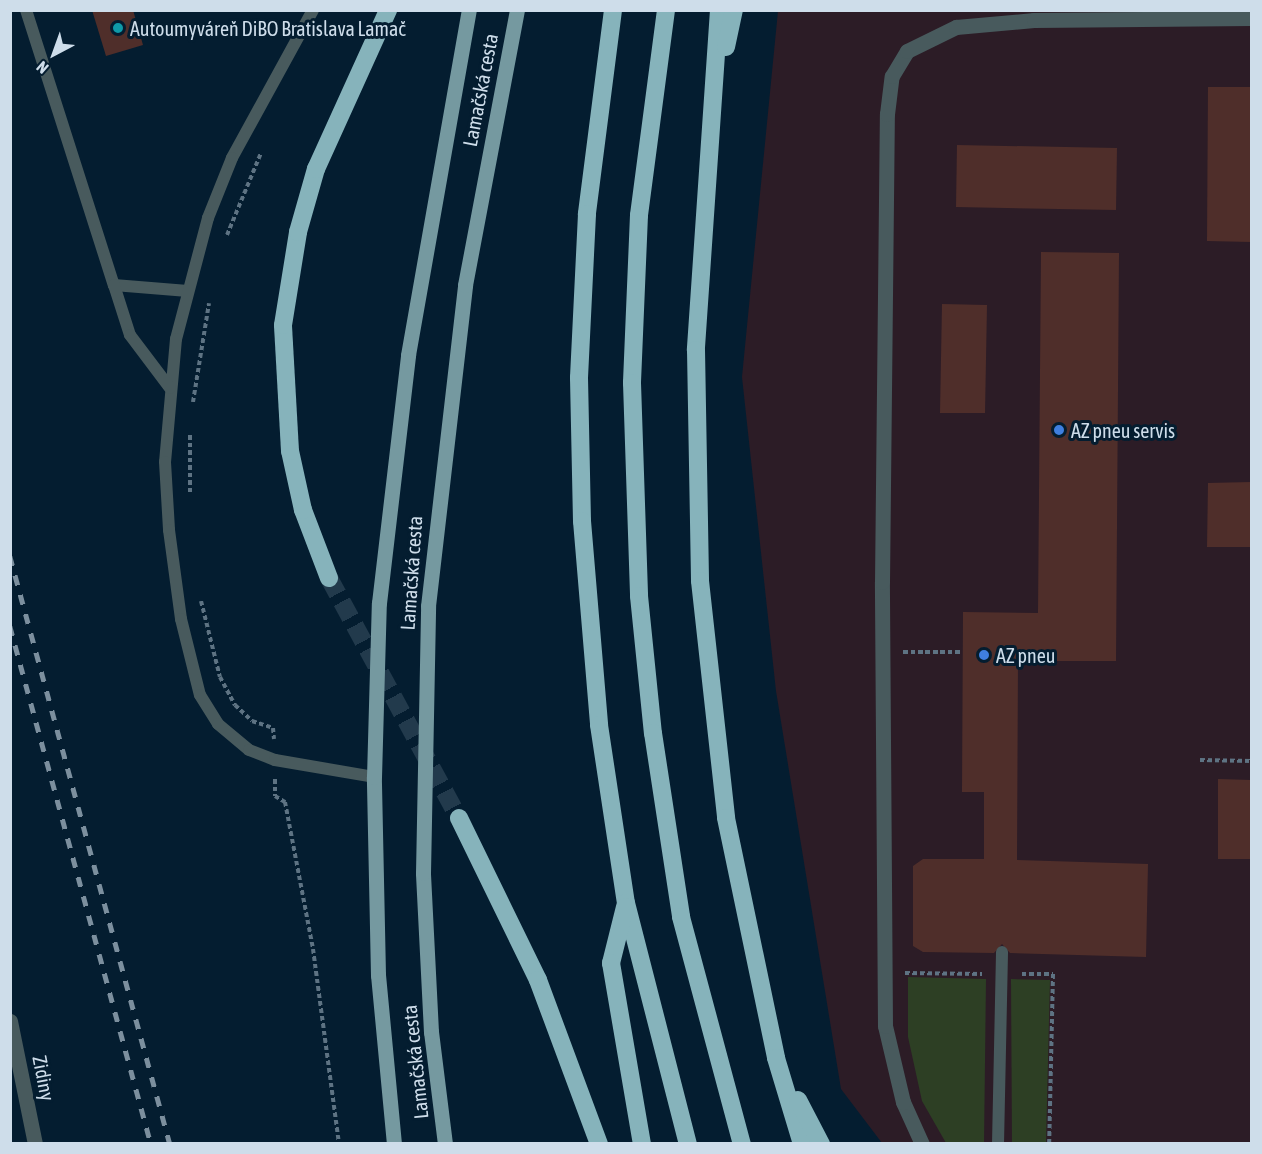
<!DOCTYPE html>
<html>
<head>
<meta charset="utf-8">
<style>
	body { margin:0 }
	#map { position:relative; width:1262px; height:1154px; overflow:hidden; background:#041d30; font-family:"Asap Condensed",sans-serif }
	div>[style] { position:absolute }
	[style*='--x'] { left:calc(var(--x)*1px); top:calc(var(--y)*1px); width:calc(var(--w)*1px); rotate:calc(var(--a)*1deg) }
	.industrial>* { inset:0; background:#2c1c26 }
	.green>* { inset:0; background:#2d3f24 }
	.building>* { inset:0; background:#4f2e2a }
	.motorway-tunnel>* { height:18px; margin-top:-9px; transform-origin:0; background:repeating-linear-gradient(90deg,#223a4c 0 18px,transparent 0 27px) }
	.path>* { height:4px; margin-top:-2px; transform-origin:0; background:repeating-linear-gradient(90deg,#5e7383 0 4.5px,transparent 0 7.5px) }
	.service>* { height:12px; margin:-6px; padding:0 6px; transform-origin:6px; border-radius:6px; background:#485a5d }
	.minor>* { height:15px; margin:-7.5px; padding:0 7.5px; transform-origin:7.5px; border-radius:7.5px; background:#485a5d }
	.primary>* { height:15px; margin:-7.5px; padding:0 7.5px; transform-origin:7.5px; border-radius:7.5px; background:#7599a0 }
	.motorway>* { height:18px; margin:-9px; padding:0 9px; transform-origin:9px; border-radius:9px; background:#86b3bb }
	.rail>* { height:4.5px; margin-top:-2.25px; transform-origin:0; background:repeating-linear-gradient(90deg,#7c8f9e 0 10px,transparent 0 20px) }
	.dots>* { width:16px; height:16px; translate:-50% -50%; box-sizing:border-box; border:3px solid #041d30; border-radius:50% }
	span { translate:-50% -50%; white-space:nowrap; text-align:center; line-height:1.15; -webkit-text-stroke:6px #041d30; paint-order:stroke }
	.poi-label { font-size:20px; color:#ceddea }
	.left { translate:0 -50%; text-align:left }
	.street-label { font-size:20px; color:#ceddea }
	.frame { position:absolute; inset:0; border:12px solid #ceddea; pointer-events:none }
	.north { position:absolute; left:24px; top:24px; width:60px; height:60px; -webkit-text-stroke:4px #041d30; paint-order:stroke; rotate:221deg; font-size:16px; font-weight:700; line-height:24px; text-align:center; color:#ceddea }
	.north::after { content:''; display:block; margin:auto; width:21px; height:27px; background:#ceddea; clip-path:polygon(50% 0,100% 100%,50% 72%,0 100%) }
</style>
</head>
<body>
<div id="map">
	<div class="industrial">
		<div style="clip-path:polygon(778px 11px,1251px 11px,1251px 1143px,882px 1143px,841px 1089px,776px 691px,742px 377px)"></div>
	</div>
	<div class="green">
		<div style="clip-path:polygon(908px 977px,986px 979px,984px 1143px,946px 1143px,922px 1101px,908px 1037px)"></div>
		<div style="clip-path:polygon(1011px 979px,1050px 980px,1046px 1143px,1012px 1143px)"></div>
	</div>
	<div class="building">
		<div style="clip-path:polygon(92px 10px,133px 10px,143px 45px,106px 56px)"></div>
		<div style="clip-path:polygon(1208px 87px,1251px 87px,1251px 242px,1207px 241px)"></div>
		<div style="clip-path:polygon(957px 145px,1117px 148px,1116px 210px,956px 207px)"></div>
		<div style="clip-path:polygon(1041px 252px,1119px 253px,1116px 661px,1018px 661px,1017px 860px,1148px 864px,1146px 957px,1010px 953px,1002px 944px,994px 953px,923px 952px,913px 946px,913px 866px,923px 859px,984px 859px,984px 792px,962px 792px,963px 612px,1038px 613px)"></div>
		<div style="clip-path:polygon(942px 304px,987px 305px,985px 413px,940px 413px)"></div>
		<div style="clip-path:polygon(1251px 482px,1251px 547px,1207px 547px,1208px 483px)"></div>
		<div style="clip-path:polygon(1218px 779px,1251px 780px,1251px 859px,1218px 859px)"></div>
	</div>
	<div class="motorway-tunnel">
		<div style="--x:329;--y:578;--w:273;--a:61.6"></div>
	</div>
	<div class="path">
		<div style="--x:227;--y:235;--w:89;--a:-67.5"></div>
		<div style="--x:193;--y:402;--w:100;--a:-80.8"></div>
		<div style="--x:190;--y:492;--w:58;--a:-90"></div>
		<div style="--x:201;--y:601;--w:78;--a:76"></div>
		<div style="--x:220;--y:677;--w:32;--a:62"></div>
		<div style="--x:235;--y:705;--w:23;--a:43"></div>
		<div style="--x:252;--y:721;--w:22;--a:18"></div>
		<div style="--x:273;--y:728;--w:11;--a:85"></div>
		<div style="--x:903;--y:652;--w:60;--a:0"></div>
		<div style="--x:1200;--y:760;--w:52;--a:1.1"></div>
		<div style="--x:275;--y:779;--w:17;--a:90"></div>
		<div style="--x:275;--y:796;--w:12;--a:31"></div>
		<div style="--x:285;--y:802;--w:150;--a:79.2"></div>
		<div style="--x:313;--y:949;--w:197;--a:82.4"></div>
		<div style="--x:905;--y:973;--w:77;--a:0.7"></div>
		<div style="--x:1022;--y:974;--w:31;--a:0"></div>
		<div style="--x:1053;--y:974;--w:170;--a:91.3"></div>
	</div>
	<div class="service">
		<div style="--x:26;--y:10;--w:289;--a:72.3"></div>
		<div style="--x:114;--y:285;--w:74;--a:4.6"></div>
		<div style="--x:313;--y:10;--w:169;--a:118.7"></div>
		<div style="--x:232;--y:158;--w:65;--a:111.8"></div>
		<div style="--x:208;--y:218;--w:125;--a:104.8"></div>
		<div style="--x:176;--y:339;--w:123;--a:95.1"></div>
		<div style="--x:165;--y:462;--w:68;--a:86.6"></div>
		<div style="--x:169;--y:530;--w:90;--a:82.3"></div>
		<div style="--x:181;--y:619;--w:78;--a:76"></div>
		<div style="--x:200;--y:695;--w:34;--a:58"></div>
		<div style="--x:218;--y:724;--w:40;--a:40"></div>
		<div style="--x:249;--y:750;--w:28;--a:21"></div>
		<div style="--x:275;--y:760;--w:100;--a:9.7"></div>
		<div style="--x:114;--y:285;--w:52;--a:72.3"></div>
		<div style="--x:130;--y:335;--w:66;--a:53"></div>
		<div style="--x:998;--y:1144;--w:192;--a:-88.8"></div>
	</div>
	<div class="minor">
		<div style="--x:10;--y:1021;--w:126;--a:78.5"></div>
		<div style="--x:922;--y:1144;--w:46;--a:-114.3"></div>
		<div style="--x:903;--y:1102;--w:78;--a:-103.3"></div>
		<div style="--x:885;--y:1026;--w:444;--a:-90.4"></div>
		<div style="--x:882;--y:582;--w:468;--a:-89.4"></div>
		<div style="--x:887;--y:114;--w:38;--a:-83"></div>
		<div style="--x:892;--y:76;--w:29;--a:-59"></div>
		<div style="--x:907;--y:51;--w:55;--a:-26.1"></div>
		<div style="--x:956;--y:27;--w:78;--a:-5.1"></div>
		<div style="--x:1034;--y:20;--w:218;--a:-0.5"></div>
	</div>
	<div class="primary">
		<div style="--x:394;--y:1144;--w:170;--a:-95.4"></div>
		<div style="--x:378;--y:975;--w:198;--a:-91.2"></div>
		<div style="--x:374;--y:777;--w:174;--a:-88.4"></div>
		<div style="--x:379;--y:603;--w:250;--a:-83.3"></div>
		<div style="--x:408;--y:355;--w:350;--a:-80"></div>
		<div style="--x:445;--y:1144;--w:113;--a:-97.1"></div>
		<div style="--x:431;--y:1032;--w:159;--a:-92.9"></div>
		<div style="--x:423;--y:873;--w:267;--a:-88.9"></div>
		<div style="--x:428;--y:606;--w:323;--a:-83.4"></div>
		<div style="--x:465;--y:285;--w:280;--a:-79.3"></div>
	</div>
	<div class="motorway">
		<div style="--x:613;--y:10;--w:206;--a:97.3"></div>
		<div style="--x:587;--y:214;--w:164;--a:92.8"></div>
		<div style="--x:579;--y:378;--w:143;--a:88.8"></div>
		<div style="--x:582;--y:521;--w:205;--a:85.2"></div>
		<div style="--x:599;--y:725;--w:180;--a:81.4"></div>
		<div style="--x:626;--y:903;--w:249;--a:75.6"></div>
		<div style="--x:666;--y:10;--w:207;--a:97.5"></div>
		<div style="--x:639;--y:215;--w:168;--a:92.4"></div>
		<div style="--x:632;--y:383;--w:213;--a:88.1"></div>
		<div style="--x:639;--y:596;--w:138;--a:84.2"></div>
		<div style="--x:653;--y:733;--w:186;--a:81.3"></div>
		<div style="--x:681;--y:917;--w:235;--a:75"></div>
		<div style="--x:719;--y:10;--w:341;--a:93.9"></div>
		<div style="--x:696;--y:350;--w:231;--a:89"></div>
		<div style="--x:700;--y:581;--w:238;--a:83.7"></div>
		<div style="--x:726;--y:818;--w:245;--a:78.2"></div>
		<div style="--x:776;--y:1058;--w:90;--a:73.2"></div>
		<div style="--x:726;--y:47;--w:38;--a:-78"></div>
		<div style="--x:329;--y:578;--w:73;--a:-110.9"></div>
		<div style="--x:303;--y:510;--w:60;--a:-102.4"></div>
		<div style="--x:290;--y:451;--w:126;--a:-93.2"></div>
		<div style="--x:283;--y:325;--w:94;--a:-80.8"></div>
		<div style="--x:298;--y:232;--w:66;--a:-74.1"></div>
		<div style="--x:316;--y:169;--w:175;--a:-65.6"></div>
		<div style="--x:459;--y:818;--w:180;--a:64"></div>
		<div style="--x:538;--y:980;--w:175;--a:69.6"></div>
		<div style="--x:625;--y:907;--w:58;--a:104"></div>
		<div style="--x:611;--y:963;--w:184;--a:80.3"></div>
		<div style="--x:798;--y:1100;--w:50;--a:62.4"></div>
	</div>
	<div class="rail">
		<div style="--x:10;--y:556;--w:609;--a:74.78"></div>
		<div style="--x:10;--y:626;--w:537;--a:74.77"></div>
	</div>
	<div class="dots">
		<div style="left:118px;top:28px;background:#0f9aa8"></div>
		<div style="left:1059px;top:430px;background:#3f7fe0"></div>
		<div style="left:984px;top:655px;background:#3f7fe0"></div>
	</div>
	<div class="poi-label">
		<span class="left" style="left:130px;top:28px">Autoumyváreň DiBO Bratislava Lamač</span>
		<span class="left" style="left:1071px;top:430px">AZ pneu servis</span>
		<span class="left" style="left:996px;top:655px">AZ pneu</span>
	</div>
	<div class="street-label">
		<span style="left:480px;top:90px;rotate:-79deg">Lamačská cesta</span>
		<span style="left:411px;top:573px;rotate:-86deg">Lamačská cesta</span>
		<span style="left:415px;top:1062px;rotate:-96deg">Lamačská cesta</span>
		<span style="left:44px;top:1078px;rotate:79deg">Zidiny</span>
	</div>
	<div class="frame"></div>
	<div class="north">N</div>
</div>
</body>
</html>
